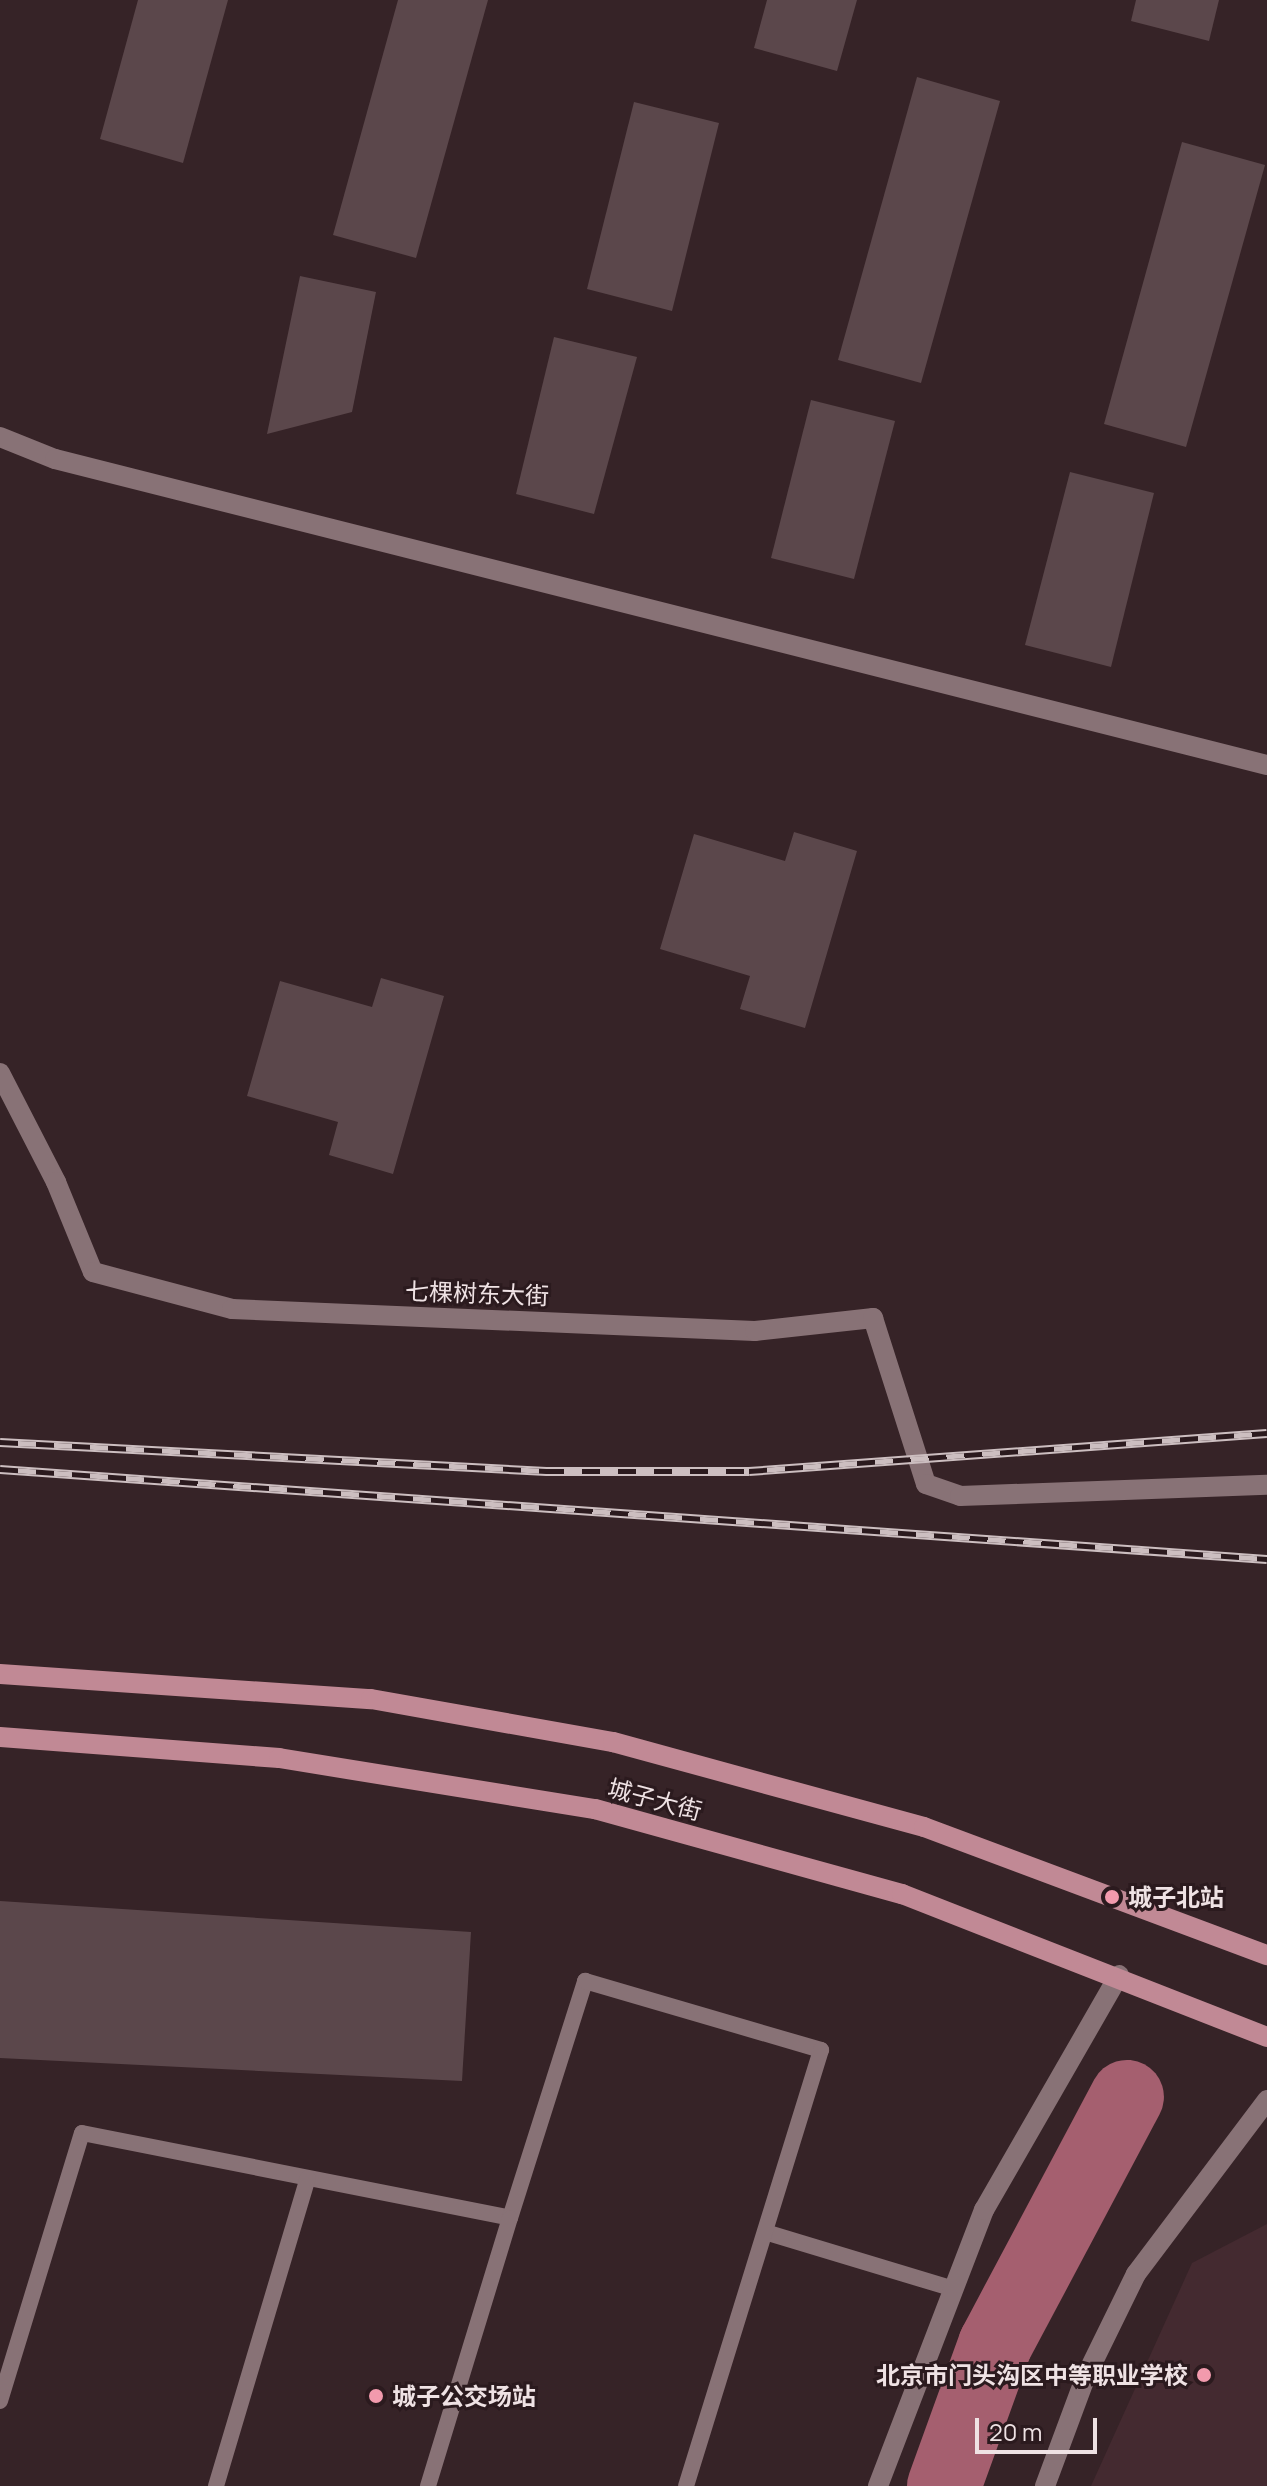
<!DOCTYPE html>
<html>
<head>
<meta charset="utf-8">
<style>
	body { margin:0 }
	#map { position:relative; width:1267px; height:2486px; overflow:hidden; background:#362327; font-family:Manrope,"Noto Sans SC",sans-serif }
	div>[style] { position:absolute }
	[style*='--x'] { left:calc(var(--x)*1px); top:calc(var(--y)*1px); width:calc(var(--w)*1px); rotate:calc(var(--a)*1deg) }
	.built>* { inset:0; background:#442a30 }
	.river>* { height:74px; margin:-37px; padding:0 37px; transform-origin:37px; border-radius:37px; background:#a55f6f }
	.building>* { inset:0; background:#5b474b }
	.service>* { height:16px; margin:-8px; padding:0 8px; transform-origin:8px; border-radius:8px; background:#887276 }
	.minor>* { height:20px; margin:-10px; padding:0 10px; transform-origin:10px; border-radius:10px; background:#887276 }
	.tertiary>* { height:20px; margin:-10px; padding:0 10px; transform-origin:10px; border-radius:10px; background:#887276 }
	.primary>* { height:20px; margin:-10px; padding:0 10px; transform-origin:10px; border-radius:10px; background:#c18995 }
	.rail>* { height:9px; margin-top:-4.5px; transform-origin:0; background:repeating-linear-gradient(90deg,#2b1a1e 0 18px,#ccbec0 0 36px); box-sizing:border-box; border-block:2px solid #ccbec0 }
	.dots>* { width:22px; height:22px; translate:-50% -50%; box-sizing:border-box; border:4px solid #2b1a1e; border-radius:50% }
	span { translate:-50% -50%; white-space:nowrap; text-align:center; line-height:1.15; -webkit-text-stroke:6px #2b1a1e; paint-order:stroke }
	.street-label { font-size:24px; color:#efe2e4 }
	.poi-label { font-size:24px; color:#efe2e4; font-weight:700 }
	.left { translate:0 -50%; text-align:left }
	.right { translate:-100% -50%; text-align:right }
	.scale { position:absolute; left:975px; top:2418px; width:122px; height:36px; box-sizing:border-box; border:4px solid #efe2e4; border-top:0; padding-left:10px; font-size:24px; line-height:28px; white-space:nowrap; color:#efe2e4; -webkit-text-stroke:6px #2b1a1e; paint-order:stroke }
</style>
</head>
<body>
<div id="map">
	<div class="built">
		<div style="clip-path:polygon(1267px 2224px,1267px 2486px,1091px 2486px,1192px 2263px)"></div>
	</div>
	<div class="river">
		<div style="--x:944;--y:2486;--w:150;--a:-70.1"></div>
		<div style="--x:995;--y:2345;--w:281;--a:-62"></div>
	</div>
	<div class="building">
		<div style="clip-path:polygon(138px 0,228px 0,183px 163px,100px 139px)"></div>
		<div style="clip-path:polygon(398px 0,488px 0,416px 258px,333px 235px)"></div>
		<div style="clip-path:polygon(767px 0,857px 0,837px 71px,754px 48px)"></div>
		<div style="clip-path:polygon(1136px 0,1219px 0,1209px 41px,1131px 21px)"></div>
		<div style="clip-path:polygon(917px 77px,1000px 101px,921px 383px,838px 360px)"></div>
		<div style="clip-path:polygon(634px 102px,719px 123px,672px 311px,587px 289px)"></div>
		<div style="clip-path:polygon(1182px 142px,1265px 165px,1186px 447px,1104px 424px)"></div>
		<div style="clip-path:polygon(300px 276px,376px 292px,352px 412px,267px 434px)"></div>
		<div style="clip-path:polygon(554px 337px,637px 357px,594px 514px,516px 494px)"></div>
		<div style="clip-path:polygon(811px 400px,895px 421px,854px 579px,771px 558px)"></div>
		<div style="clip-path:polygon(1070px 472px,1154px 493px,1111px 667px,1025px 645px)"></div>
		<div style="clip-path:polygon(794px 832px,857px 851px,805px 1028px,740px 1009px,750px 976px,660px 949px,694px 834px,785px 861px)"></div>
		<div style="clip-path:polygon(381px 978px,444px 996px,393px 1174px,329px 1155px,338px 1122px,247px 1096px,280px 981px,372px 1007px)"></div>
		<div style="clip-path:polygon(0 1901px,471px 1932px,462px 2081px,0 2058px)"></div>
	</div>
	<div class="service">
		<div style="--x:765;--y:2232;--w:197;--a:16.8"></div>
		<div style="--x:0;--y:2401;--w:280;--a:-73"></div>
		<div style="--x:82;--y:2133;--w:436;--a:11.2"></div>
		<div style="--x:510;--y:2218;--w:249;--a:-72.4"></div>
		<div style="--x:585;--y:1981;--w:246;--a:16.3"></div>
		<div style="--x:821;--y:2050;--w:456;--a:107.2"></div>
		<div style="--x:216;--y:2486;--w:321;--a:-73.4"></div>
		<div style="--x:428;--y:2486;--w:280;--a:-73"></div>
	</div>
	<div class="minor">
		<div style="--x:0;--y:437;--w:59;--a:21.8"></div>
		<div style="--x:55;--y:459;--w:1250;--a:14.17"></div>
		<div style="--x:0;--y:1073;--w:123;--a:62.8"></div>
		<div style="--x:56;--y:1182;--w:97;--a:67.7"></div>
		<div style="--x:93;--y:1272;--w:144;--a:14.9"></div>
		<div style="--x:232;--y:1309;--w:523;--a:2.41"></div>
		<div style="--x:755;--y:1331;--w:119;--a:-6.3"></div>
		<div style="--x:873;--y:1318;--w:174;--a:72.3"></div>
		<div style="--x:926;--y:1484;--w:36;--a:19"></div>
		<div style="--x:960;--y:1496;--w:307;--a:-2.1"></div>
	</div>
	<div class="tertiary">
		<div style="--x:878;--y:2486;--w:296;--a:-69"></div>
		<div style="--x:984;--y:2210;--w:271;--a:-60.1"></div>
		<div style="--x:1045;--y:2486;--w:117;--a:-69.6"></div>
		<div style="--x:1086;--y:2376;--w:114;--a:-63.9"></div>
		<div style="--x:1136;--y:2274;--w:218;--a:-53"></div>
	</div>
	<div class="primary">
		<div style="--x:0;--y:1674;--w:372;--a:3.9"></div>
		<div style="--x:371;--y:1699;--w:246;--a:10.1"></div>
		<div style="--x:613;--y:1742;--w:322;--a:15.3"></div>
		<div style="--x:924;--y:1827;--w:366;--a:20.5"></div>
		<div style="--x:0;--y:1737;--w:280;--a:4.3"></div>
		<div style="--x:279;--y:1758;--w:320;--a:9.2"></div>
		<div style="--x:595;--y:1809;--w:319;--a:15.5"></div>
		<div style="--x:902;--y:1894;--w:392;--a:21.4"></div>
	</div>
	<div class="rail">
		<div style="--x:0;--y:1442;--w:547;--a:3.04"></div>
		<div style="--x:546;--y:1471;--w:203;--a:0"></div>
		<div style="--x:749;--y:1471;--w:519;--a:-4.2"></div>
		<div style="--x:0;--y:1469;--w:1270;--a:4.06"></div>
	</div>
	<div class="dots">
		<div style="left:1112px;top:1897px;background:#f29aad"></div>
		<div style="left:1204px;top:2375px;background:#f29aad"></div>
		<div style="left:376px;top:2396px;background:#f29aad"></div>
	</div>
	<div class="street-label">
		<span style="left:477px;top:1293px;rotate:2deg">七棵树东大街</span>
		<span style="left:655px;top:1799px;rotate:15deg">城子大街</span>
	</div>
	<div class="poi-label">
		<span class="left" style="left:1128px;top:1897px">城子北站</span>
		<span class="right" style="left:1188px;top:2375px">北京市门头沟区中等职业学校</span>
		<span class="left" style="left:392px;top:2396px">城子公交场站</span>
	</div>
	<div class="scale">20 m</div>
</div>
</body>
</html>
